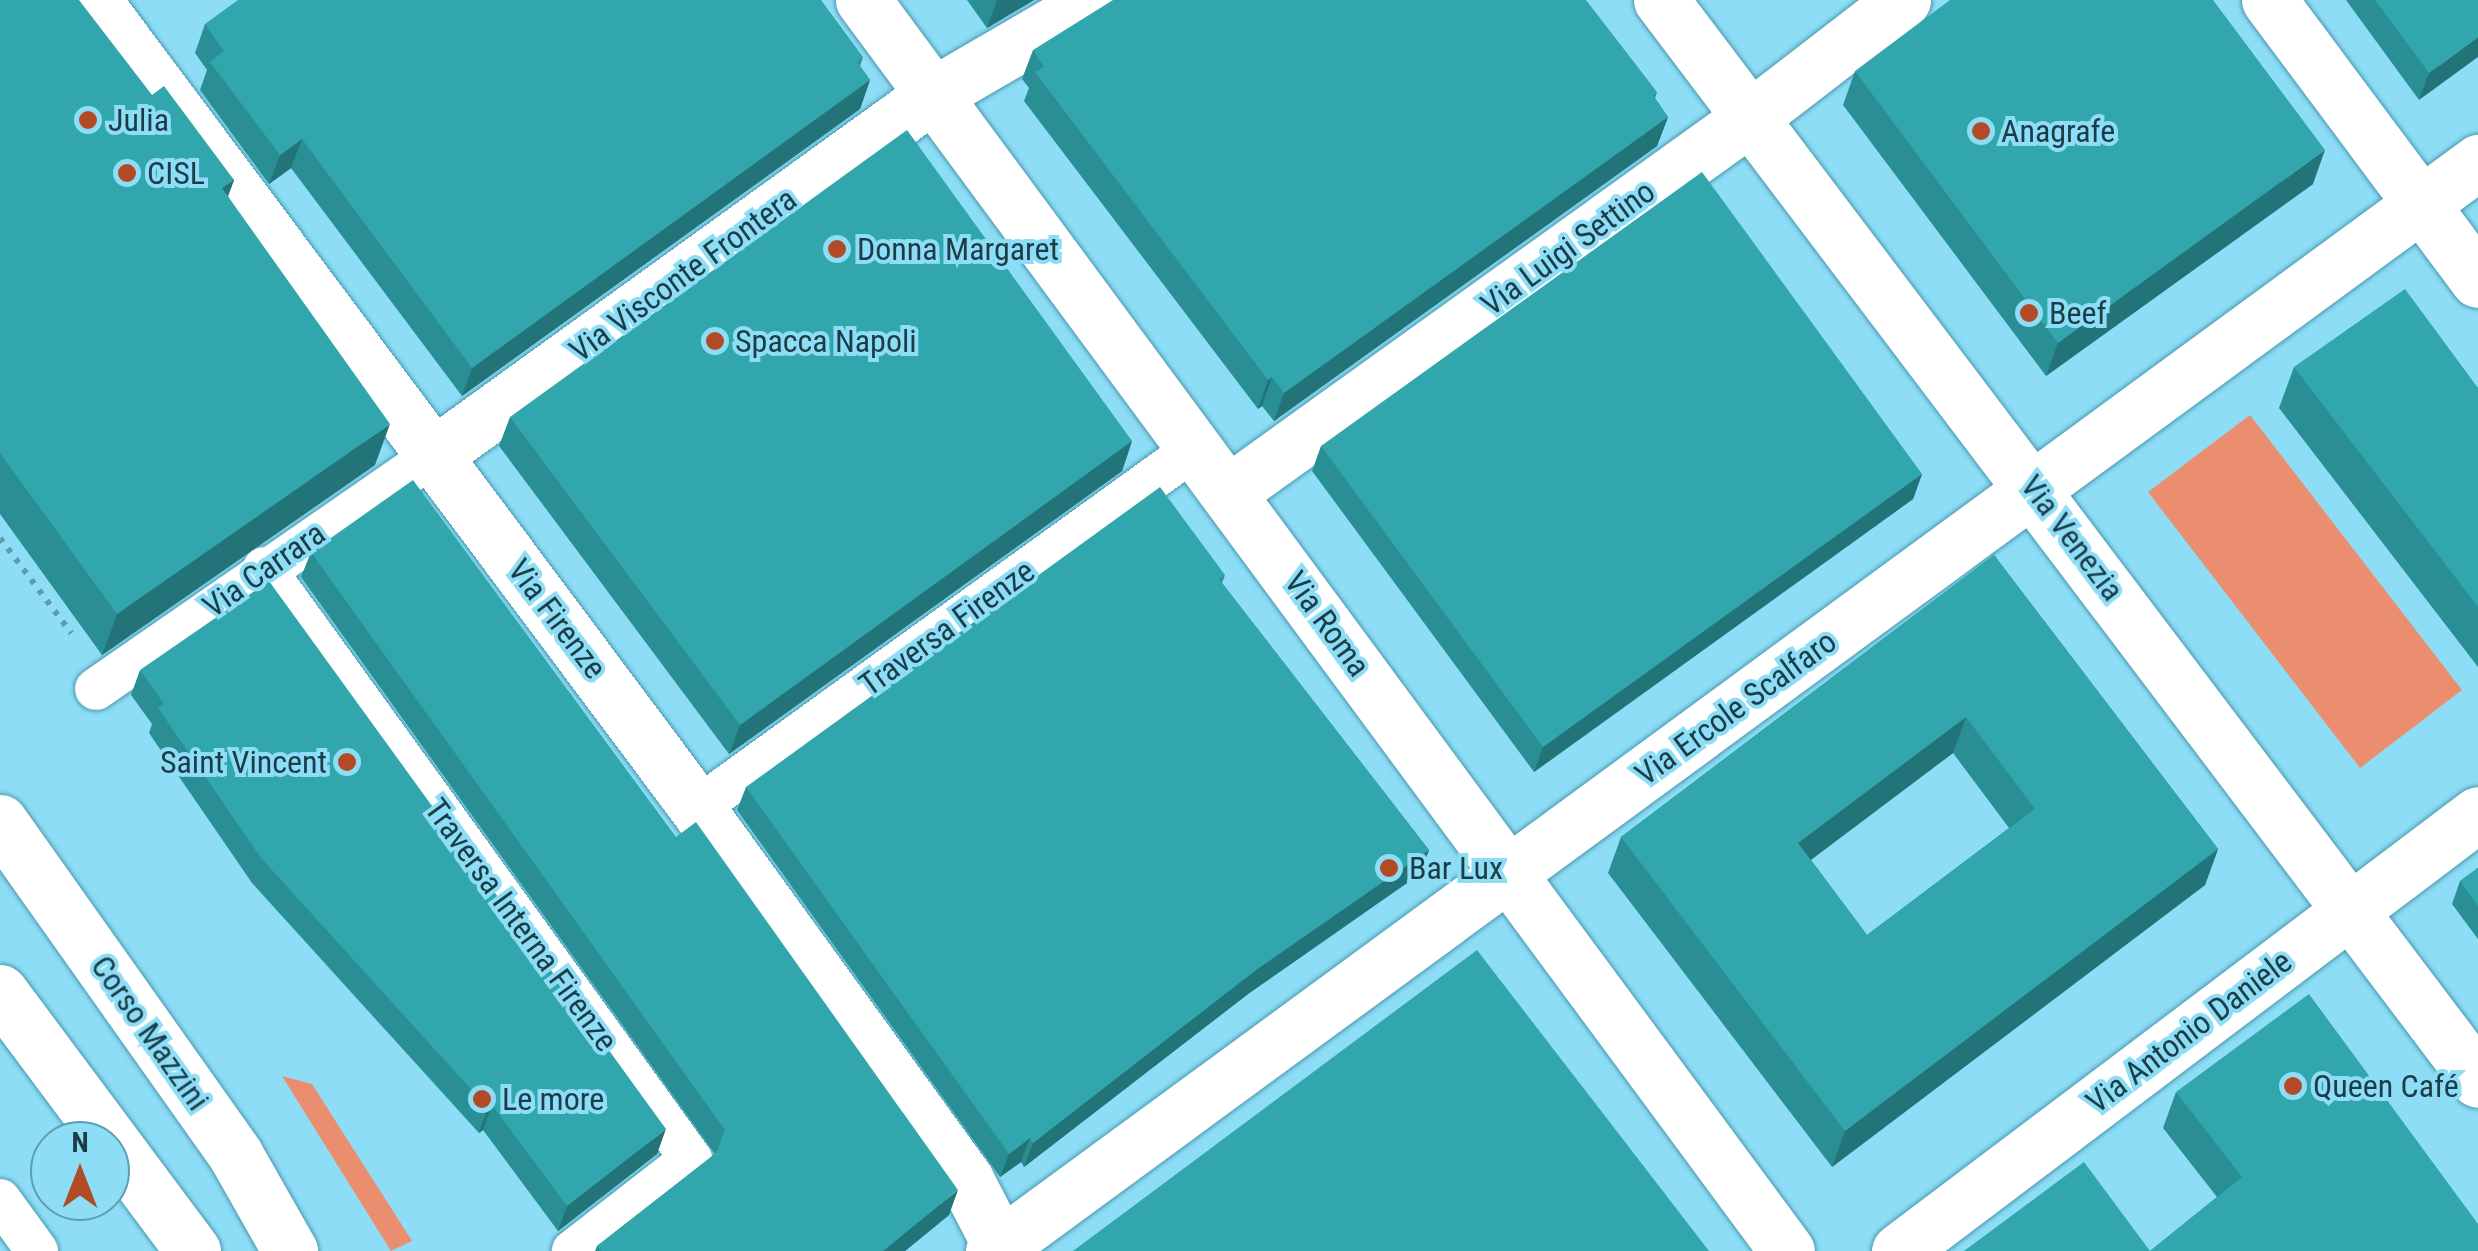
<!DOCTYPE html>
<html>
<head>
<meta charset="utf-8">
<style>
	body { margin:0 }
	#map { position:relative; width:2478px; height:1251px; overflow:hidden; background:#8dddf6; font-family:"Roboto Condensed",sans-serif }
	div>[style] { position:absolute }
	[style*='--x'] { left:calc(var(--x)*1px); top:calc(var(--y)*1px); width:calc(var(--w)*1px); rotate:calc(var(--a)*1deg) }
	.green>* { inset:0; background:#ea8e6f }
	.path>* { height:6px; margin-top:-3px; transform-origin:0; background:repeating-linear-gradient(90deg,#5e9cae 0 5px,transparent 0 13px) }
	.roads { filter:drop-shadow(0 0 2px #4797af) drop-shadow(0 0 2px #4797af) }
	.service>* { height:42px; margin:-21px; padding:0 21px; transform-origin:21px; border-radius:21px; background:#fff }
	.minor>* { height:55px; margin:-27.5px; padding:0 27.5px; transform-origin:27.5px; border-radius:27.5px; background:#fff }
	.tertiary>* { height:55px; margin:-27.5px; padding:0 27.5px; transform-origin:27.5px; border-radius:27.5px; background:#fff }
	.wall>* { inset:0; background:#2a8f94 }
	.shaded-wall>* { inset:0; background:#227478 }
	.building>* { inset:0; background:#31a6ac }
	.dots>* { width:28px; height:28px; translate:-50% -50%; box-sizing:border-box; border:5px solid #8dddf6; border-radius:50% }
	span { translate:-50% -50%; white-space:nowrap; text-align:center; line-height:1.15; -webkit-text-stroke:8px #8dddf6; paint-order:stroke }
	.poi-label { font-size:32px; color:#1b3d47 }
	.left { translate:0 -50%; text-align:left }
	.right { translate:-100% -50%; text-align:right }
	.street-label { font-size:32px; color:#1b3d47 }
	.north { position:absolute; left:30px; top:1121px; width:100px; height:100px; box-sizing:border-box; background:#8dddf6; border:2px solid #5f9db0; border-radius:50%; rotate:0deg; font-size:28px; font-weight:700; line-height:40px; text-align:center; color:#1b3d47 }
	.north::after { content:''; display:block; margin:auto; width:35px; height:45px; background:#b24b25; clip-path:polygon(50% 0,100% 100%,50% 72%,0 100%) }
</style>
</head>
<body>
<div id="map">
	<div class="green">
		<div style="clip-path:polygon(2250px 415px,2462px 690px,2360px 768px,2148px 492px)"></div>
		<div style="clip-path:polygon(282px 1076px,312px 1084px,412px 1241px,391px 1251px)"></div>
	</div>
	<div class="path">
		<div style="--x:0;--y:538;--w:119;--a:53.2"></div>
	</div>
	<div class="roads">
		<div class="service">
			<div style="--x:264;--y:568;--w:729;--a:54.15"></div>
			<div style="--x:691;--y:1159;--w:150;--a:142.1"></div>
			<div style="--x:96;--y:689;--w:412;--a:-34.7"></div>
			<div style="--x:697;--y:808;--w:617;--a:-35.83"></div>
			<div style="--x:0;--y:1200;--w:63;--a:54"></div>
		</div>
		<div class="minor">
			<div style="--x:93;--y:0;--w:1009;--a:53.22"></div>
			<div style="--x:697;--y:808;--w:459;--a:54.1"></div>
			<div style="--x:966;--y:1180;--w:80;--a:62.5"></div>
			<div style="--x:863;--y:0;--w:1555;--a:53.55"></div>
			<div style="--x:1661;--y:0;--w:1354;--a:52.89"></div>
			<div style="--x:2269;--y:0;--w:349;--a:53.3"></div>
			<div style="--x:435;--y:454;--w:612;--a:-35.82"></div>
			<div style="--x:931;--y:96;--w:191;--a:-30.2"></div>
			<div style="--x:1229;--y:492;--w:643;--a:-35.69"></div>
			<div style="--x:1751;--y:117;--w:192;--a:-37.6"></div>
			<div style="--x:993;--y:1251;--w:1842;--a:-36.25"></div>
			<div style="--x:1899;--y:1251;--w:725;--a:-37.04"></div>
		</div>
		<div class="tertiary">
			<div style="--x:0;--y:822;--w:407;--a:54.7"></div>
			<div style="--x:235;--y:1154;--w:112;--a:60.4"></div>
			<div style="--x:0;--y:992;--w:323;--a:53.3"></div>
		</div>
	</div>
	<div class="wall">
		<div style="clip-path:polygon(0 0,152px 95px,234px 180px,228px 196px,375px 465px,102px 655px,0 514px)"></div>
		<div style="clip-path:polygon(967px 0,1034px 0,987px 28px)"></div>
		<div style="clip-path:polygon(2346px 0,2478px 0,2419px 100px)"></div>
		<div style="clip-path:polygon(205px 24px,863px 57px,860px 66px,870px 80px,860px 109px,462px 396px,291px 168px,269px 184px,200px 90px,207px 70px,195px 53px)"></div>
		<div style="clip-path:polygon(1033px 50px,1657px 92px,1655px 98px,1668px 117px,1657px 146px,1274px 421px,1262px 406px,1258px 409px,1024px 101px,1029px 88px,1022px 79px)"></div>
		<div style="clip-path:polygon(1855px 71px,2313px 184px,2046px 376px,1843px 105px)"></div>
		<div style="clip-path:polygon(2294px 367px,2478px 388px,2478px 667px,2279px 408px)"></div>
		<div style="clip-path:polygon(510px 417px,1132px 441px,1122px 471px,729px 754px,499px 446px)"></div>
		<div style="clip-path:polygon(1321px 446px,1922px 474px,1913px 499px,1534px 772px,1312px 471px)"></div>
		<div style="clip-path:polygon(311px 552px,949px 1215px,905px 1251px,595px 1251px,597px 1246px,715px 1154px,301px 577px)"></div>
		<div style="clip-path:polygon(evenodd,1994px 555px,2218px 849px,2205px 885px,1832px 1167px,1608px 873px,1621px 837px,1994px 555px,1953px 753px,2009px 828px,1867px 935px,1811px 860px,1953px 753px)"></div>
		<div style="clip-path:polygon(1225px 575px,1222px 583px,1429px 850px,1420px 874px,1248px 994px,1024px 1167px,1021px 1162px,1000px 1177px,737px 810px,746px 787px)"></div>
		<div style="clip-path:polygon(140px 670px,657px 1154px,558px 1231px,483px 1130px,479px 1133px,252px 883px,149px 733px,152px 724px,131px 695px)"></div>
		<div style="clip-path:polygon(2478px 868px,2478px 939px,2452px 904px,2460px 881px)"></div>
		<div style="clip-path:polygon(2176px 1092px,2478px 1224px,2150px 1251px,2217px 1197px,2163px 1128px)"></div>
	</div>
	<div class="shaded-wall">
		<div style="clip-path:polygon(997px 0,1034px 0,987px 28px)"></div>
		<div style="clip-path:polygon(2478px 37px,2478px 57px,2419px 100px,2429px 73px)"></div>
		<div style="clip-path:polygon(870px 80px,860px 109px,462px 396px,472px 368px)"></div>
		<div style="clip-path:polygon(1668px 117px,1657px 146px,1274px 421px,1284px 393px)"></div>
		<div style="clip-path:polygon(302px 139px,291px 168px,269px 184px,280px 155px)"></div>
		<div style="clip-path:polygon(2325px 150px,2313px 184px,2046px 376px,2058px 343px)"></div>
		<div style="clip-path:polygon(234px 180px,219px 220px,222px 188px)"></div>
		<div style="clip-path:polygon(1272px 377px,1262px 406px,1258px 409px,1268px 380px)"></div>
		<div style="clip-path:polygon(390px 424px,375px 465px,102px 655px,117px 614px)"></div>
		<div style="clip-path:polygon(1132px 441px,1122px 471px,729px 754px,740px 725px)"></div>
		<div style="clip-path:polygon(1922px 474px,1913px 499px,1534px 772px,1543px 747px)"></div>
		<div style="clip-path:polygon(1966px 717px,1953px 753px,1785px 879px,1798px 843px)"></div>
		<div style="clip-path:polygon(2218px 849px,2205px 885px,1832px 1167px,1845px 1131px)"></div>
		<div style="clip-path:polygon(1429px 850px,1420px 874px,1248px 994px,1024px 1167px,1033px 1143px,1256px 970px)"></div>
		<div style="clip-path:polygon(492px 1105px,483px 1130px,479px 1133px,488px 1108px)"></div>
		<div style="clip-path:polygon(666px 1129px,657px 1154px,558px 1231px,567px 1206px)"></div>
		<div style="clip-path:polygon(1030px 1138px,1021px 1162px,1000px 1177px,1009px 1154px)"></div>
		<div style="clip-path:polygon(958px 1190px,949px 1215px,905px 1251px,883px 1251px)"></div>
	</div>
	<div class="building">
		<div style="clip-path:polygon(0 0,79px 0,152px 95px,164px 86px,234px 180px,222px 188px,390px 424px,117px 614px,0 453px)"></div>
		<div style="clip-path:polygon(238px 0,821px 0,863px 57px,857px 62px,870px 80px,472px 368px,302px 139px,280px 155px,210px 62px,224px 51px,205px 24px)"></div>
		<div style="clip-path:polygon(1113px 0,1586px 0,1657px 92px,1653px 96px,1668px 117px,1284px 393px,1272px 377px,1268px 380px,1035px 72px,1044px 67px,1033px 50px)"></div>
		<div style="clip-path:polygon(1950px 0,2213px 0,2325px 150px,2058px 343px,1855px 71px)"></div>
		<div style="clip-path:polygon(2375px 0,2478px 0,2478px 37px,2429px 73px)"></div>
		<div style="clip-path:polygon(907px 130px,1132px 441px,740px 725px,510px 417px)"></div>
		<div style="clip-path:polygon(1702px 172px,1922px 474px,1543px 747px,1321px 446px)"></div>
		<div style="clip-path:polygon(2405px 289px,2478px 388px,2478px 607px,2294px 367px)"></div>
		<div style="clip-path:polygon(413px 480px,676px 837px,696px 822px,958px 1190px,883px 1251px,601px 1251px,597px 1246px,716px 1153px,725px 1130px,311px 552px)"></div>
		<div style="clip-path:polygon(1160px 487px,1225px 575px,1219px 579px,1429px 850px,1256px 970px,1033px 1143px,1030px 1138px,1009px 1154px,746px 787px)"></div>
		<div style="clip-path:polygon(evenodd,1994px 555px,2218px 849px,1845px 1131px,1621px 837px,1994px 555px,1966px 717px,2035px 809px,1867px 935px,1798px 843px,1966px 717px)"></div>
		<div style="clip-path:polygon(269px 581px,666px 1129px,567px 1206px,492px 1105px,488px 1108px,261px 858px,158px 708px,164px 704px,140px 670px)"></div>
		<div style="clip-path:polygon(2478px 868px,2478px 906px,2460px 881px)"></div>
		<div style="clip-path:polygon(1477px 950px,1709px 1251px,1073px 1251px)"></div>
		<div style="clip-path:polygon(2309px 994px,2478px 1224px,2478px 1251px,1964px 1251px,2084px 1162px,2150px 1251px,2242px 1177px,2176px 1092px)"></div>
	</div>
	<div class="dots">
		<div style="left:88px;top:120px;background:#b24b25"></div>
		<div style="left:1981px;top:131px;background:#b24b25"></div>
		<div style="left:127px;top:173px;background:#b24b25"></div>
		<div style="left:837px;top:249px;background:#b24b25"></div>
		<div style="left:2029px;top:313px;background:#b24b25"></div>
		<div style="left:715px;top:341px;background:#b24b25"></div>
		<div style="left:347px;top:762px;background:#b24b25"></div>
		<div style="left:1389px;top:868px;background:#b24b25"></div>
		<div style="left:2293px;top:1086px;background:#b24b25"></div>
		<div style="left:482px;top:1099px;background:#b24b25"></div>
	</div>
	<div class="poi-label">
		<span class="left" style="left:108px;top:120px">Julia</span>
		<span class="left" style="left:2001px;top:131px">Anagrafe</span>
		<span class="left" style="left:147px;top:173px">CISL</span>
		<span class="left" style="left:857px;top:249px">Donna Margaret</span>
		<span class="left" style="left:2049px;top:313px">Beef</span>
		<span class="left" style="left:735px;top:341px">Spacca Napoli</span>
		<span class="right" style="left:327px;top:762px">Saint Vincent</span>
		<span class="left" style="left:1409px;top:868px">Bar Lux</span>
		<span class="left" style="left:2313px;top:1086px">Queen Café</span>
		<span class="left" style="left:502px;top:1099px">Le more</span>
	</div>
	<div class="street-label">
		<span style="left:1568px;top:248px;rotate:-36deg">Via Luigi Settino</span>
		<span style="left:683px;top:275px;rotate:-36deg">Via Visconte Frontera</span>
		<span style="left:2072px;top:538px;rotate:53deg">Via Venezia</span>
		<span style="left:264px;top:570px;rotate:-35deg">Via Carrara</span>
		<span style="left:557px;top:619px;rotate:53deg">Via Firenze</span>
		<span style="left:1327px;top:624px;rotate:54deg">Via Roma</span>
		<span style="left:947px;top:628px;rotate:-36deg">Traversa Firenze</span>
		<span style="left:1736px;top:708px;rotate:-36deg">Via Ercole Scalfaro</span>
		<span style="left:521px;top:925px;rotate:54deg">Traversa Interna Firenze</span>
		<span style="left:2189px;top:1032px;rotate:-37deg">Via Antonio Daniele</span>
		<span style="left:150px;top:1033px;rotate:55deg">Corso Mazzini</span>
	</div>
	<div class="north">N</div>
</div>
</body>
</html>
